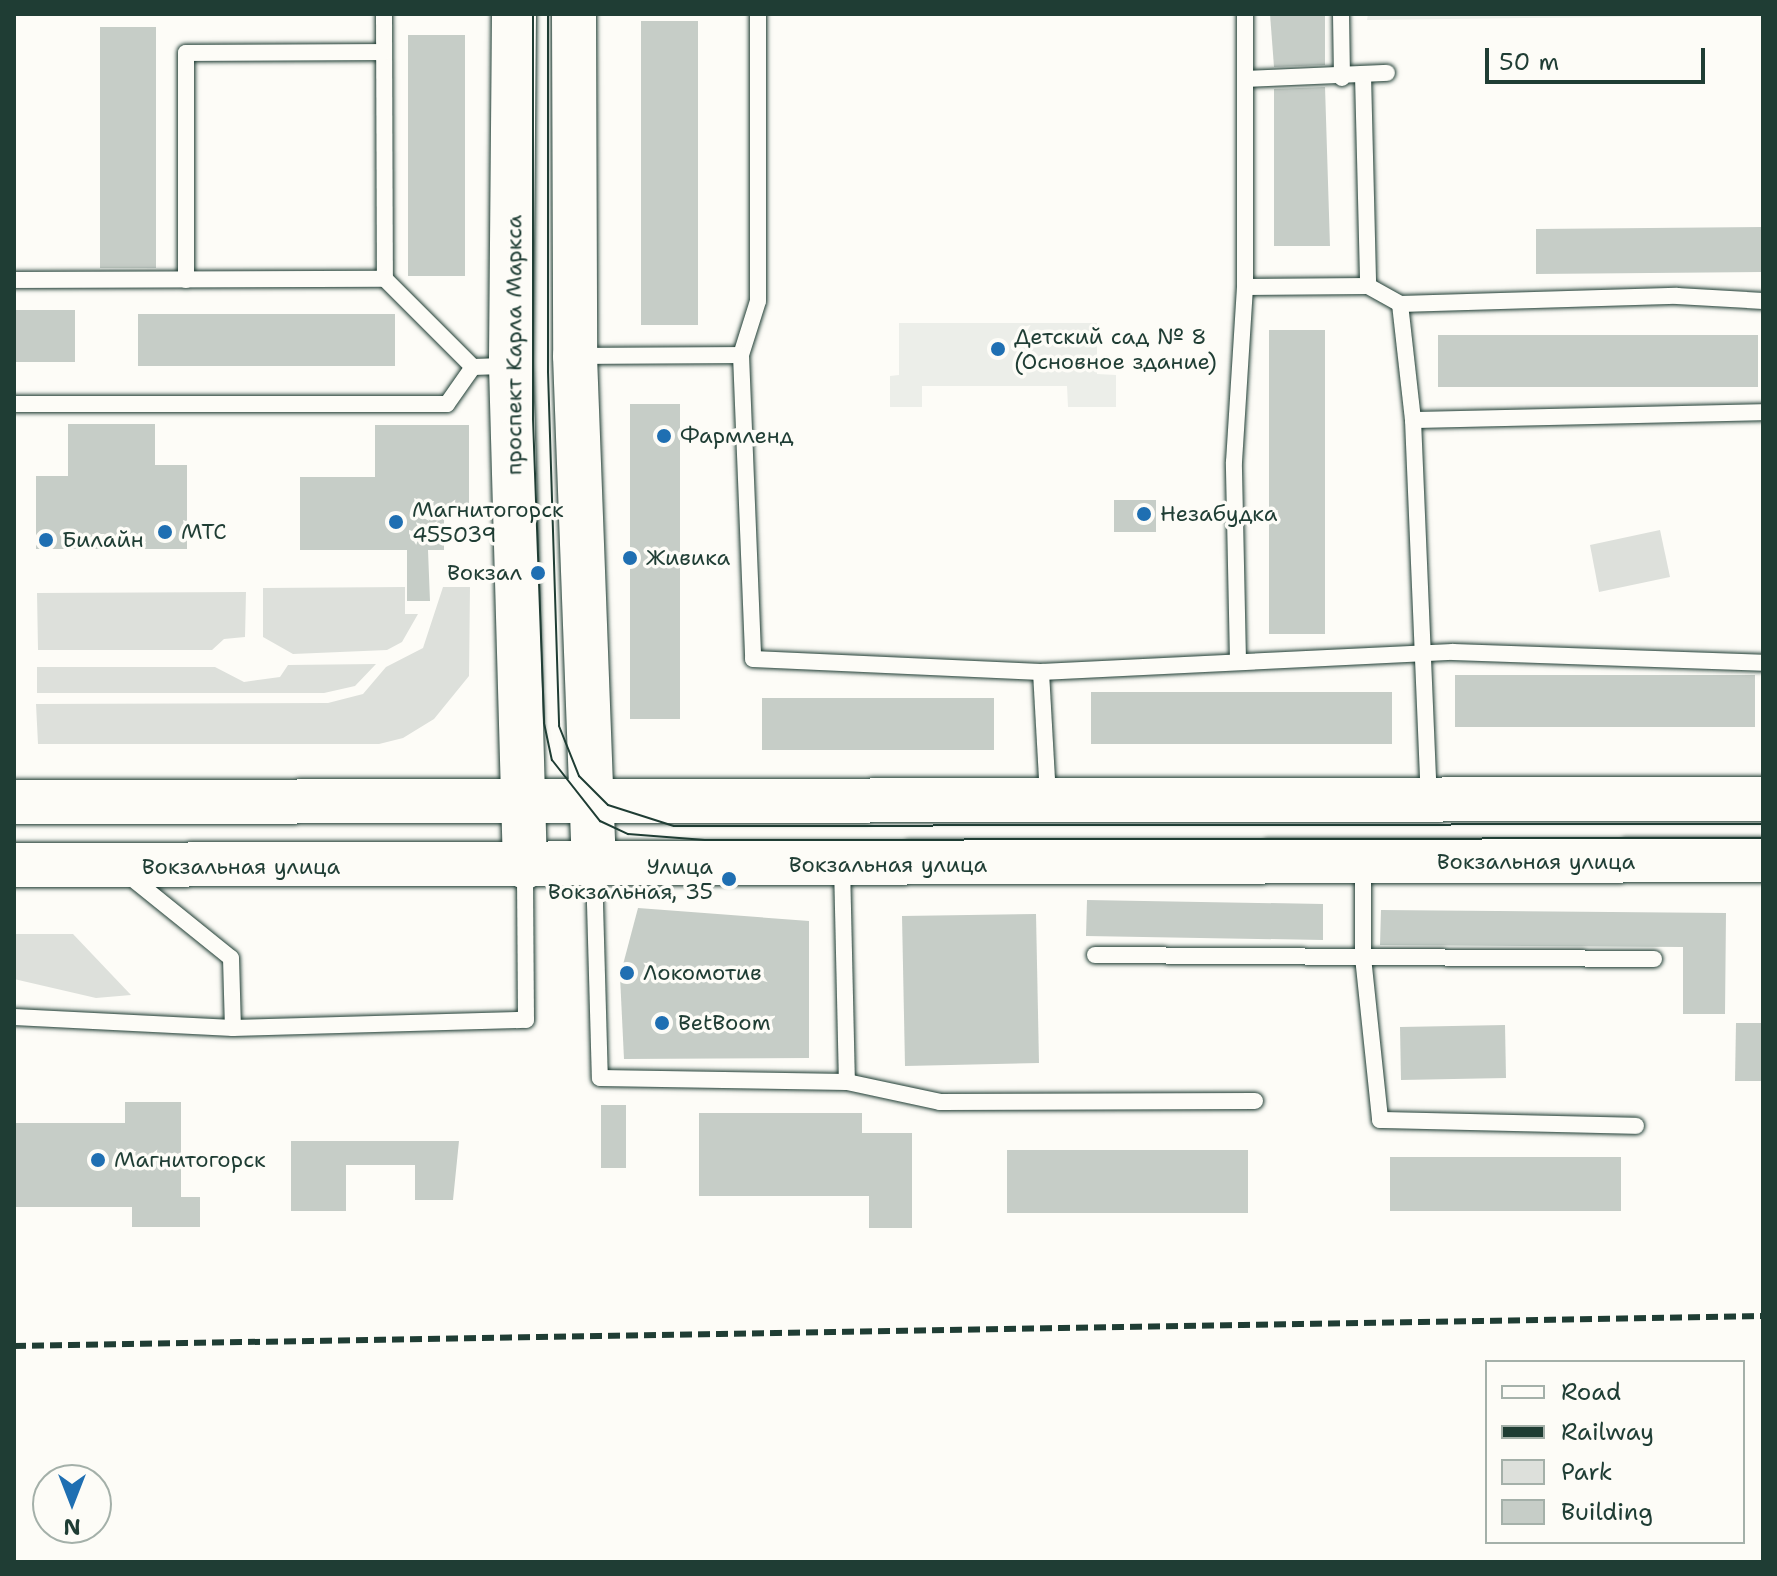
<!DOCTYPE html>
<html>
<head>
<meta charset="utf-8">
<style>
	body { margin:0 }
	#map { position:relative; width:1777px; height:1576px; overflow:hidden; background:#fdfcf7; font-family:"Shantell Sans",sans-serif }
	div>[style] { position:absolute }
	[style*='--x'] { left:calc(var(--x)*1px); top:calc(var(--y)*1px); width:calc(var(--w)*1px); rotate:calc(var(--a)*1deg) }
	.built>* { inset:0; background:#eceee9 }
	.green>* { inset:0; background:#dde0db }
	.building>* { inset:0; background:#c6cdc7 }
	.roads { filter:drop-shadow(0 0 2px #1f3d34) drop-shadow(0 0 2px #1f3d34) }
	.lane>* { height:16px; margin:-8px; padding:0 8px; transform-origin:8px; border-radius:8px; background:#fdfcf7 }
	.secondary>* { height:44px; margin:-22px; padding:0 22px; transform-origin:22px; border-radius:22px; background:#fdfcf7 }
	.tram>* { height:2px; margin:-1px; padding:0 1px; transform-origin:1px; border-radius:1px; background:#1f3d34 }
	.rail>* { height:6px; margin-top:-3px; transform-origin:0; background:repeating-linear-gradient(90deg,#1f3d34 0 12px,transparent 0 18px) }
	.dots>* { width:22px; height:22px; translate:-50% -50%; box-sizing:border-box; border:4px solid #fdfcf7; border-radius:50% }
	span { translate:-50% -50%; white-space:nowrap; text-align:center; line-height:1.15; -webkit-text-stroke:7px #fdfcf7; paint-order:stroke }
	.poi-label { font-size:22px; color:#1f3d34 }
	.left { translate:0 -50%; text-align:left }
	.right { translate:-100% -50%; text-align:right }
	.street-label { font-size:22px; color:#1f3d34 }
	.frame { position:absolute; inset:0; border:16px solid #1f3d34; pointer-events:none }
	.legend { position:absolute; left:1485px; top:1360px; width:260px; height:184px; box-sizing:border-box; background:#fdfcf7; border:2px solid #a4b0a9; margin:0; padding:10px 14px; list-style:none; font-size:24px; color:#1f3d34 }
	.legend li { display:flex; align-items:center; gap:16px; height:40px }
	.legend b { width:40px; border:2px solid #a4b0a9 }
	.north { position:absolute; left:32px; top:1464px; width:80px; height:80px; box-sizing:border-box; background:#fdfcf7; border:2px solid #a4b0a9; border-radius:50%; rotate:180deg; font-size:22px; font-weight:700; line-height:32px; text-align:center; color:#1f3d34 }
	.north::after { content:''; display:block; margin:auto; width:28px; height:36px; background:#1f6fb2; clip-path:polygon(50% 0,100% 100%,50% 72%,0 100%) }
	.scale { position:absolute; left:1485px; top:48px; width:220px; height:36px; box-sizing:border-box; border:4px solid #1f3d34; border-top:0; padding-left:10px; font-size:24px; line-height:28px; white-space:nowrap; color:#1f3d34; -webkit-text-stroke:6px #fdfcf7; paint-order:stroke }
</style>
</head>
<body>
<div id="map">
	<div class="built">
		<div style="clip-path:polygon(1368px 14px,1763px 14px,1763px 15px,1367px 20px)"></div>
		<div style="clip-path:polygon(899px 323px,1097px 323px,1097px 374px,1116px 375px,1116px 407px,1068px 407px,1067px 386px,922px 386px,922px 407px,890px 407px,890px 376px,899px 375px)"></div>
	</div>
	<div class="green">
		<div style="clip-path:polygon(1660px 530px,1670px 577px,1599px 592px,1590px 545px)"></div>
		<div style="clip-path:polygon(405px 587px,405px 614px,418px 614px,402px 642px,387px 650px,293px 654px,263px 637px,263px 588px)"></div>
		<div style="clip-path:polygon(443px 587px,470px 587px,469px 676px,434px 719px,403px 738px,379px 744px,38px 744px,36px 704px,328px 703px,363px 694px,386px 667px,423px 648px)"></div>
		<div style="clip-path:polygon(246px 592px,245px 637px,224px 639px,212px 650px,38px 650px,37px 593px)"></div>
		<div style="clip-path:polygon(376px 664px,355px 686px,324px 693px,37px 693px,37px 667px,215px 667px,244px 682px,280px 677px,288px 665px)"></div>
		<div style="clip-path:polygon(14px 934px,73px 934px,131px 995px,96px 998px,14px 979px)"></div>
	</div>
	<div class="building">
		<div style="clip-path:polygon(1270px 14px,1325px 14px,1325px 65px,1274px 67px)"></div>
		<div style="clip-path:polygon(641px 21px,698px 21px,698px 325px,641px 325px)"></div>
		<div style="clip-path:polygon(100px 27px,156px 27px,156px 268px,100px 268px)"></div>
		<div style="clip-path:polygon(408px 35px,465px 35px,465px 276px,408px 276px)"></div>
		<div style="clip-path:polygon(1325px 87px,1330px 246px,1274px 246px,1274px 89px)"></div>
		<div style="clip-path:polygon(1763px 227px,1763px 272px,1536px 274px,1536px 229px)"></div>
		<div style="clip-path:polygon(14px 310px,75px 310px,75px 362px,14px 362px)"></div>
		<div style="clip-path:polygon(138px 314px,395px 314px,395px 366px,138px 366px)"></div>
		<div style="clip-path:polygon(1269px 330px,1325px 330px,1325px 634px,1269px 634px)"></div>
		<div style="clip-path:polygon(1438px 335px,1758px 335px,1758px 387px,1438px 387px)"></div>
		<div style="clip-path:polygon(630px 404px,680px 404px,680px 719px,630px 719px)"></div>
		<div style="clip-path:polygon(68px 424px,155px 424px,155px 465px,187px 465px,187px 549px,36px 549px,36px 476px,68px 476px)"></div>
		<div style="clip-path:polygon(375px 425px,469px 425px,469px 509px,444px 509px,444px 550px,428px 550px,430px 601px,407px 601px,407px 550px,300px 550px,300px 477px,375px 477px)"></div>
		<div style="clip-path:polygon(1114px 500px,1156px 500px,1156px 532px,1114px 532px)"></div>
		<div style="clip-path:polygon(1455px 675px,1755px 675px,1755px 727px,1455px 727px)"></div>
		<div style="clip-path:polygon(1091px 692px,1392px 692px,1392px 744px,1091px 744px)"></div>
		<div style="clip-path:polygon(762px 698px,994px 698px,994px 750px,762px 750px)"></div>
		<div style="clip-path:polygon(1087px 900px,1323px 904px,1323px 940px,1086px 936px)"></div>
		<div style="clip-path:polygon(638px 908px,809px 921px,809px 1058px,624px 1059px,620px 976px)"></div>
		<div style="clip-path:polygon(1381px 910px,1726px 913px,1725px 1014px,1683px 1014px,1683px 947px,1380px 945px)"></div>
		<div style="clip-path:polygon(1036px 914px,1039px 1063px,905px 1066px,902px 916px)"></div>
		<div style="clip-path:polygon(1736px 1023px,1763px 1023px,1763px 1081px,1735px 1081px)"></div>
		<div style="clip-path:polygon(1505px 1025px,1506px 1078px,1401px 1080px,1400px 1027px)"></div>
		<div style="clip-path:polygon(125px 1102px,181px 1102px,181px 1197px,200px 1197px,200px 1227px,132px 1227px,132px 1207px,14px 1207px,14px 1123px,125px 1123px)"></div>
		<div style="clip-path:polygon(601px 1105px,626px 1105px,626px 1168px,601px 1168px)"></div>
		<div style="clip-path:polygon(699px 1113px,862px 1113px,862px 1133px,912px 1133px,912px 1228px,869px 1228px,869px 1196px,699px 1196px)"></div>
		<div style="clip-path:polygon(291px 1141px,459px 1141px,453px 1200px,415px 1200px,415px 1165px,346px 1165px,346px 1211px,291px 1211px)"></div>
		<div style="clip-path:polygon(1007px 1150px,1248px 1150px,1248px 1213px,1007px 1213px)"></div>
		<div style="clip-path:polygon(1390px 1157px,1621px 1157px,1621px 1211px,1390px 1211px)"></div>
	</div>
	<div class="roads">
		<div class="lane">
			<div style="--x:384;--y:14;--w:265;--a:89.8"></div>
			<div style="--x:385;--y:279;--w:124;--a:45"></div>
			<div style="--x:758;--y:14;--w:287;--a:90"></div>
			<div style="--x:758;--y:301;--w:57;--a:107.5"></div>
			<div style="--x:741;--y:355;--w:304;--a:87.7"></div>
			<div style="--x:753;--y:659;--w:288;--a:2.6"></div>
			<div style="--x:1041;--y:672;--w:412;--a:-2.8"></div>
			<div style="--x:1453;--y:652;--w:310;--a:2"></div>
			<div style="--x:1341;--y:14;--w:64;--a:89.1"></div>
			<div style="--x:1363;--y:75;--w:211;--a:88.6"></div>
			<div style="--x:1247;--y:79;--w:140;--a:-2.5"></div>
			<div style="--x:14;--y:280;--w:371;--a:-0.2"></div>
			<div style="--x:186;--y:280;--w:227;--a:-90"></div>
			<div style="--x:186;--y:53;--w:198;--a:-0.3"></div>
			<div style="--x:1245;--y:287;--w:123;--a:-0.5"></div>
			<div style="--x:1368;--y:286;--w:37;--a:29"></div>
			<div style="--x:1400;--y:304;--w:277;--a:-1.7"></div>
			<div style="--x:1677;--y:296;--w:86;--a:3.3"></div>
			<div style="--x:1400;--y:304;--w:117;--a:83.6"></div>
			<div style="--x:1413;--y:420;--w:377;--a:87.6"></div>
			<div style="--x:577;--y:356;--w:164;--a:-0.3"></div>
			<div style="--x:14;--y:404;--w:433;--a:0"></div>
			<div style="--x:447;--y:404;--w:45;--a:-54.9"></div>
			<div style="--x:473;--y:367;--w:37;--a:-2"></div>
			<div style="--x:1413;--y:420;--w:350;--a:-1.3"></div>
			<div style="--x:1238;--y:661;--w:199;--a:-91.2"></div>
			<div style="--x:1234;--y:462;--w:175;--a:-86.4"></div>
			<div style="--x:1245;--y:287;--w:273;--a:-90"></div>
			<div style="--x:1041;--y:672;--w:127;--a:86.8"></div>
			<div style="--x:1363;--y:864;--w:93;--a:90"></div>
			<div style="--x:1363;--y:957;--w:164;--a:84"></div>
			<div style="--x:1380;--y:1120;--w:256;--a:1.3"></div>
			<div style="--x:842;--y:865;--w:217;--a:88.7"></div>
			<div style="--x:594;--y:868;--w:210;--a:88.4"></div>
			<div style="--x:600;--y:1078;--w:247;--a:0.9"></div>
			<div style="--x:847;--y:1082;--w:95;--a:12.1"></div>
			<div style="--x:940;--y:1102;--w:315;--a:-0.2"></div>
			<div style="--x:128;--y:875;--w:132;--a:38.9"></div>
			<div style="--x:231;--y:958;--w:70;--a:88.4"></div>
			<div style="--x:233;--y:1028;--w:293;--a:-1.6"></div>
			<div style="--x:526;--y:1020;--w:150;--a:-90.4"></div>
			<div style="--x:1095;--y:955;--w:559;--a:0.41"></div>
			<div style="--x:14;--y:1017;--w:219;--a:2.9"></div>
		</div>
		<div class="secondary">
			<div style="--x:514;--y:14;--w:352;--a:90.5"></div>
			<div style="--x:511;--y:366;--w:501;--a:88.4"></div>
			<div style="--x:574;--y:14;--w:342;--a:89.8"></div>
			<div style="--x:575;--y:356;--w:510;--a:87.87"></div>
			<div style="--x:14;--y:802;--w:1749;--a:-0.1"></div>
			<div style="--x:14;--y:865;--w:1749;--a:-0.16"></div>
		</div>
	</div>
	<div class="tram">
		<div style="--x:533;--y:14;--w:405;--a:90"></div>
		<div style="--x:533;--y:419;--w:304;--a:87.9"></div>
		<div style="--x:544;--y:723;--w:38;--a:78"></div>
		<div style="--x:552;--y:760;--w:78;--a:51.8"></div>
		<div style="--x:600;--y:821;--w:31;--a:25"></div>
		<div style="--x:628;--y:834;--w:77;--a:4.5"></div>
		<div style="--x:705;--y:840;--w:1058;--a:-0.11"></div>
		<div style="--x:548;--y:14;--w:358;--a:90"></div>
		<div style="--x:548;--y:372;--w:354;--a:88.2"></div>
		<div style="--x:559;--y:726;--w:54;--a:68.2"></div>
		<div style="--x:579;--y:776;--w:41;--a:45"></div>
		<div style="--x:608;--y:805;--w:69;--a:17.7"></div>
		<div style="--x:674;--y:826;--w:1089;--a:-0.11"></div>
	</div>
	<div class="rail">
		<div style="--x:14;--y:1346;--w:1749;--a:-0.98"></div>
	</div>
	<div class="dots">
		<div style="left:998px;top:349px;background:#1f6fb2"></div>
		<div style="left:664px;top:436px;background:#1f6fb2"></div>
		<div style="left:1144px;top:514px;background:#1f6fb2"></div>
		<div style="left:396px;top:522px;background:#1f6fb2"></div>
		<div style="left:165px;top:532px;background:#1f6fb2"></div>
		<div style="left:46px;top:540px;background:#1f6fb2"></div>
		<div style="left:630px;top:558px;background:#1f6fb2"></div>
		<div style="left:538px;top:573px;background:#1f6fb2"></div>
		<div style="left:729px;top:879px;background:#1f6fb2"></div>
		<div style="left:627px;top:973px;background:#1f6fb2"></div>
		<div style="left:662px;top:1023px;background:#1f6fb2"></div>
		<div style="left:98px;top:1160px;background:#1f6fb2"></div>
	</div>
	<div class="poi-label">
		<span class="left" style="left:1014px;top:349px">Детский сад № 8<br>(Основное здание)</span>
		<span class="left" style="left:680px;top:436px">Фармленд</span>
		<span class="left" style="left:412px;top:522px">Магнитогорск<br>455039</span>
		<span class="left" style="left:1160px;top:514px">Незабудка</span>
		<span class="left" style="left:181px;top:532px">МТС</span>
		<span class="left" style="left:62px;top:540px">Билайн</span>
		<span class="left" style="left:646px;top:558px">Живика</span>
		<span class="right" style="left:522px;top:573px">Вокзал</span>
		<span class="right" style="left:713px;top:879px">Улица<br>Вокзальная, 35</span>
		<span class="left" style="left:643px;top:973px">Локомотив</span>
		<span class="left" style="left:678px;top:1023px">BetBoom</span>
		<span class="left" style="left:114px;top:1160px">Магнитогорск</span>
	</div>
	<div class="street-label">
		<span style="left:514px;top:345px;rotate:-90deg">проспект Карла Маркса</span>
		<span style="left:1536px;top:862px">Вокзальная улица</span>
		<span style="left:888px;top:865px">Вокзальная улица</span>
		<span style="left:241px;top:867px">Вокзальная улица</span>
	</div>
	<div class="frame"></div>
	<ul class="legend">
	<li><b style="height:10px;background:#fdfcf7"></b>Road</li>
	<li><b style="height:10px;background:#1f3d34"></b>Railway</li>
	<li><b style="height:22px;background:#dde0db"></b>Park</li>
	<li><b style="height:22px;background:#c6cdc7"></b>Building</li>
	</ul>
	<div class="north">N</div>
	<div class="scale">50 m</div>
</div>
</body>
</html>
